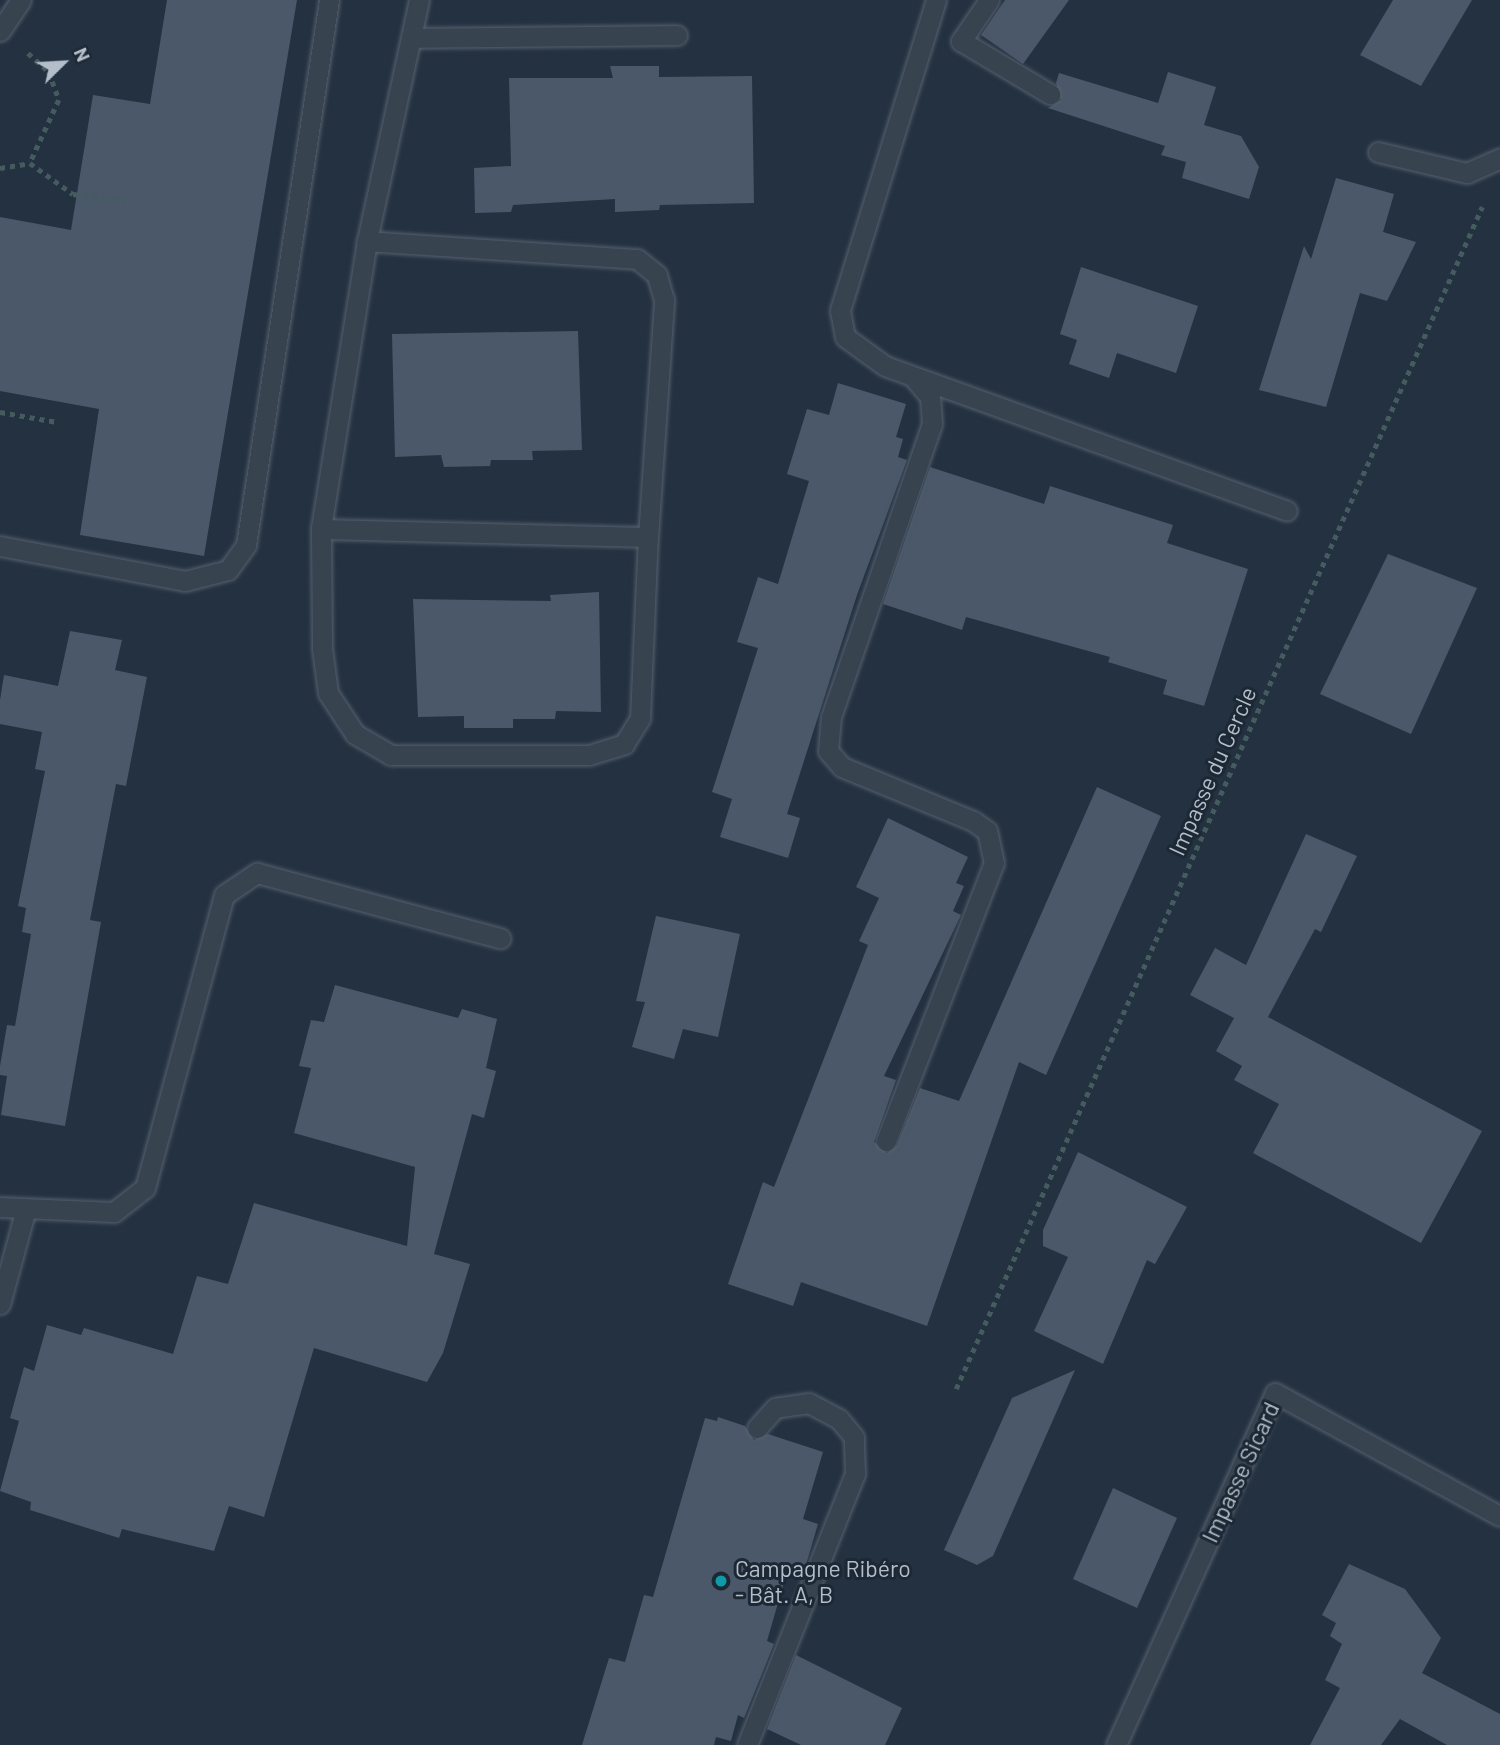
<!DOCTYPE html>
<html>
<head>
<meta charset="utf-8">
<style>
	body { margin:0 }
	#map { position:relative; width:1500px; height:1745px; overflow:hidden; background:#243141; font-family:Barlow,sans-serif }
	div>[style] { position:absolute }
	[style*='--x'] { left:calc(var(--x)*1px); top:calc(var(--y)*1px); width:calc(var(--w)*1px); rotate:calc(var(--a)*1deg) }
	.building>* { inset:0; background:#4a586a }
	.path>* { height:4.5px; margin-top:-2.25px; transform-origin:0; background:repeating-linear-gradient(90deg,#445c5e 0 5px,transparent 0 10px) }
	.roads { filter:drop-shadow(0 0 2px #56616e) drop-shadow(0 0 2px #56616e) }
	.lane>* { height:19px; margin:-9.5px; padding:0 9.5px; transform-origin:9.5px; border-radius:9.5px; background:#384350 }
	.dots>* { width:19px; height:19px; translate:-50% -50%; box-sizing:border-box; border:4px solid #1d2835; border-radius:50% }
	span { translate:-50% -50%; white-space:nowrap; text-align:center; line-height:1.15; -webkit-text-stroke:6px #1d2835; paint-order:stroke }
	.street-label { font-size:23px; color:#b4becb }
	.poi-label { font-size:23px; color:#b4becb }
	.left { translate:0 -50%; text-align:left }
	.north { position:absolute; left:28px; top:28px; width:70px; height:70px; -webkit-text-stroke:5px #1d2835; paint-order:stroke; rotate:66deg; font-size:19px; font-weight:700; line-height:28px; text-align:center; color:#b4becb }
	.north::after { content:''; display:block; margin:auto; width:24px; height:32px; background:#b4becb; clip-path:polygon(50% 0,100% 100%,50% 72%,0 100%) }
</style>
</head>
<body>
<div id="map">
	<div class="building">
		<div style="clip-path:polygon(167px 0,297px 0,204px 556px,80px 535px,99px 409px,0 391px,0 217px,71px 230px,93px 95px,150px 104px)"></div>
		<div style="clip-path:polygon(1005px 0,1069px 0,1023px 64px,981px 35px)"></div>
		<div style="clip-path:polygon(1393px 0,1472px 0,1421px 86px,1360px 55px)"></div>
		<div style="clip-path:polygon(610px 66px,659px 66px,659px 77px,752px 76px,754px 203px,660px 205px,659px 210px,615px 212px,615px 199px,513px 205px,511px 212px,475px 213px,474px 168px,511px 166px,509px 78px,613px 78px)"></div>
		<div style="clip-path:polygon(1168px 72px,1216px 87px,1204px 125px,1241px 136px,1259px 167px,1249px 199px,1182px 178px,1186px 162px,1161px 155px,1165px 146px,1048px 108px,1061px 100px,1056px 83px,1059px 73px,1158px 103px)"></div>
		<div style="clip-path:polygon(1336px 178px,1394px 194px,1383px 232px,1416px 242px,1387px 301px,1360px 293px,1326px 407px,1259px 390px,1304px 246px,1311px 259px)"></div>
		<div style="clip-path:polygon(1081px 267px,1198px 306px,1176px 373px,1117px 353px,1109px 378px,1069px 364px,1077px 340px,1060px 334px)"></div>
		<div style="clip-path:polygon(578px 331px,582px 450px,532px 451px,533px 460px,491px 460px,490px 466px,444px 467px,441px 455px,395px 457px,392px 334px)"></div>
		<div style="clip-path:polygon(838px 383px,906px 404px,896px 437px,903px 439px,898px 457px,907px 460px,857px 595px,787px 814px,800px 818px,788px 858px,720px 837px,732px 799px,712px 792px,758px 648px,737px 642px,758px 577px,778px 584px,809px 481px,787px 474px,807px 409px,829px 415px)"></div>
		<div style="clip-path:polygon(930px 467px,1044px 504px,1050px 486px,1173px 525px,1167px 543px,1248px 569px,1204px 706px,1163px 694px,1167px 680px,1108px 662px,1110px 657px,966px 617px,962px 630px,883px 604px)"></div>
		<div style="clip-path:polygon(1388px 554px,1477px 588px,1411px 734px,1320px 694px)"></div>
		<div style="clip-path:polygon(599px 592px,601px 712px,556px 711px,555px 719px,513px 719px,513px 728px,464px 728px,464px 716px,418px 717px,413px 599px,551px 601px,550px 595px)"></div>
		<div style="clip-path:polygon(70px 631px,122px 640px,115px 670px,147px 677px,126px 786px,116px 784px,90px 920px,101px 922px,65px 1126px,1px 1115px,7px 1076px,0 1075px,0 1066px,7px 1025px,15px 1026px,31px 934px,22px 932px,26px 908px,18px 906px,45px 771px,35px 769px,42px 732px,0 724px,0 700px,4px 675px,58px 686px)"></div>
		<div style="clip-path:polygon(1097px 787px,1161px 816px,1046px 1075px,1019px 1062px,927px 1326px,801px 1282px,793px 1306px,728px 1284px,763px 1182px,774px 1187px,868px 945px,859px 941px,879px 898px,856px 887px,888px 818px,968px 857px,956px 883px,964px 886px,953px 911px,961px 915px,884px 1076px,896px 1080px,874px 1142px,887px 1153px,897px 1145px,920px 1088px,959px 1101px)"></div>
		<div style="clip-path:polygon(1306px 834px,1357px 856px,1321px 932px,1315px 929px,1268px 1017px,1482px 1131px,1421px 1243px,1253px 1153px,1279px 1104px,1234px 1080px,1242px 1066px,1216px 1051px,1234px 1018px,1190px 995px,1215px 948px,1246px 965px)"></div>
		<div style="clip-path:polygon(656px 916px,740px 934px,718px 1037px,683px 1029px,674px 1059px,632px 1047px,645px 1002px,636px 1001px)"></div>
		<div style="clip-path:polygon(335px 985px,458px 1018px,462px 1009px,497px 1019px,486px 1068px,496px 1071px,484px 1118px,472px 1114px,434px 1254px,470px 1264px,443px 1353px,427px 1382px,314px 1348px,264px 1517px,229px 1506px,214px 1551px,122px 1529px,119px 1538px,30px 1510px,31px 1502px,0 1491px,19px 1421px,10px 1418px,24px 1367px,34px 1371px,47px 1325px,81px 1335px,84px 1328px,173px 1354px,197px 1276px,228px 1284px,254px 1203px,407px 1246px,415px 1167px,294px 1133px,311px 1068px,299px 1066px,311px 1020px,324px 1022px)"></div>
		<div style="clip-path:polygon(1078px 1152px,1187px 1207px,1155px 1264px,1147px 1260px,1103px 1364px,1034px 1331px,1068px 1257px,1043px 1246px,1043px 1230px)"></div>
		<div style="clip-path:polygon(1075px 1370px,993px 1556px,977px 1565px,944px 1550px,1012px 1398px)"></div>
		<div style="clip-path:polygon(718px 1417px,745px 1426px,754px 1440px,768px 1434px,823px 1452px,803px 1519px,818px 1524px,808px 1558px,804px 1569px,789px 1565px,767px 1641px,774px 1644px,744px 1718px,738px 1715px,731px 1741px,716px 1737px,714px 1745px,582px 1745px,609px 1658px,625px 1662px,644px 1595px,653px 1597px,705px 1418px,717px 1421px)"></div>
		<div style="clip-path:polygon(1113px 1488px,1177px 1518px,1137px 1608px,1073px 1579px)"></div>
		<div style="clip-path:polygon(1349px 1564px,1405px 1589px,1441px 1638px,1422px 1673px,1500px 1714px,1500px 1745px,1447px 1745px,1400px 1719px,1381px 1745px,1310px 1745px,1340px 1688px,1325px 1680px,1342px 1644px,1330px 1636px,1336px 1623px,1322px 1615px)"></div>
		<div style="clip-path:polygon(796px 1655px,902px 1708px,885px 1745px,801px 1745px,767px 1729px)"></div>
	</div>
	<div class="path">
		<div style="--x:28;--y:53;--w:28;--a:42"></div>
		<div style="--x:49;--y:72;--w:30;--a:70"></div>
		<div style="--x:59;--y:100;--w:69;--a:114.7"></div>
		<div style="--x:0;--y:168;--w:30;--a:-9"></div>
		<div style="--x:30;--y:163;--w:53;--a:35.8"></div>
		<div style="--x:73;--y:194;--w:53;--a:7.5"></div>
		<div style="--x:0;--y:412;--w:58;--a:10"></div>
		<div style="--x:956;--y:1389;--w:1294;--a:-66.01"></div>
	</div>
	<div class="roads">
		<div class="lane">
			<div style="--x:419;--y:0;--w:247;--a:102.2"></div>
			<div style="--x:367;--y:241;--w:292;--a:99.1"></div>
			<div style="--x:321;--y:529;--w:119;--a:89.5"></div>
			<div style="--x:322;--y:648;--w:45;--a:82.4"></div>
			<div style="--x:328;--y:693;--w:49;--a:56.6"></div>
			<div style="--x:355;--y:734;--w:42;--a:30.3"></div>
			<div style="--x:391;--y:755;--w:198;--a:0"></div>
			<div style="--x:589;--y:755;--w:37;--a:-17"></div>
			<div style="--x:624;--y:744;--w:31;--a:-58"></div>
			<div style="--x:640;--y:718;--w:181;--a:-87.5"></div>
			<div style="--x:936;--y:0;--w:325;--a:107.2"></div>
			<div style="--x:840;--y:311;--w:26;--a:79"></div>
			<div style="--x:845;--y:337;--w:49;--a:35.9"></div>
			<div style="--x:885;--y:366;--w:427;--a:19.8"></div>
			<div style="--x:989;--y:0;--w:50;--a:124.3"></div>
			<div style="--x:961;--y:41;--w:104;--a:30.8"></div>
			<div style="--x:0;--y:31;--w:37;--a:-56"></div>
			<div style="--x:411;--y:38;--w:266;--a:-0.6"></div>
			<div style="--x:1378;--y:152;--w:91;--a:13.3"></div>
			<div style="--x:1467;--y:173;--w:36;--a:-24"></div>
			<div style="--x:321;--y:529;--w:327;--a:1.4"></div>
			<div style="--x:648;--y:537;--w:238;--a:-86.1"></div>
			<div style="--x:664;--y:300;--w:26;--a:-106"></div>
			<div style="--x:657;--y:275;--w:26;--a:-141"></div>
			<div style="--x:637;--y:259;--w:271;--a:-176.2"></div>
			<div style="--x:0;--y:546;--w:188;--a:10.7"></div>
			<div style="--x:185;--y:581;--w:44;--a:-14.3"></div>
			<div style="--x:228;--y:570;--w:31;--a:-54"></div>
			<div style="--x:246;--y:545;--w:551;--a:-81.34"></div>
			<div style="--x:886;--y:1141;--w:298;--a:-68.8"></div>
			<div style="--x:994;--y:863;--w:33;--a:-102"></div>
			<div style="--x:987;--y:831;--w:17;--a:-144"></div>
			<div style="--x:973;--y:821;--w:142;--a:-157.6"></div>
			<div style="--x:842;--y:767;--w:21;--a:-131"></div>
			<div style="--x:828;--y:751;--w:34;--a:-85"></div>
			<div style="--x:831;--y:717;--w:310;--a:-71"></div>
			<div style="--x:932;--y:424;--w:27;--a:-94"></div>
			<div style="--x:930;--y:397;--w:26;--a:-130"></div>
			<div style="--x:0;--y:1207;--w:114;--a:2.5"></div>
			<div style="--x:114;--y:1212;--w:39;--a:-38"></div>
			<div style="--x:145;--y:1188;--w:303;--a:-74.9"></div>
			<div style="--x:224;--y:895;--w:40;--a:-34"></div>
			<div style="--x:257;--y:873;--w:252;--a:15"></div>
			<div style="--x:0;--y:1304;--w:99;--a:-74.8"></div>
			<div style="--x:747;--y:1745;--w:293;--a:-68.3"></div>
			<div style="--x:855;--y:1473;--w:36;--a:-92"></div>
			<div style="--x:854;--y:1437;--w:23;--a:-130"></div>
			<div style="--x:839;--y:1419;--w:34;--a:-152"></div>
			<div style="--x:809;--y:1403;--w:34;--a:172"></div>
			<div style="--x:775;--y:1408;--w:27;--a:132"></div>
			<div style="--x:1116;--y:1745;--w:386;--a:-65.7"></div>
			<div style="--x:1275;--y:1393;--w:256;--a:28.7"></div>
		</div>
	</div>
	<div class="dots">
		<div style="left:721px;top:1581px;background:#0f9aa8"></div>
	</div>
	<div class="street-label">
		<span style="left:1212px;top:771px;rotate:-66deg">Impasse du Cercle</span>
		<span style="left:1240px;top:1472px;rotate:-65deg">Impasse Sicard</span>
	</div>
	<div class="poi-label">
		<span class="left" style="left:735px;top:1581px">Campagne Ribéro<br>- Bât. A, B</span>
	</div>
	<div class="north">N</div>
</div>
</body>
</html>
